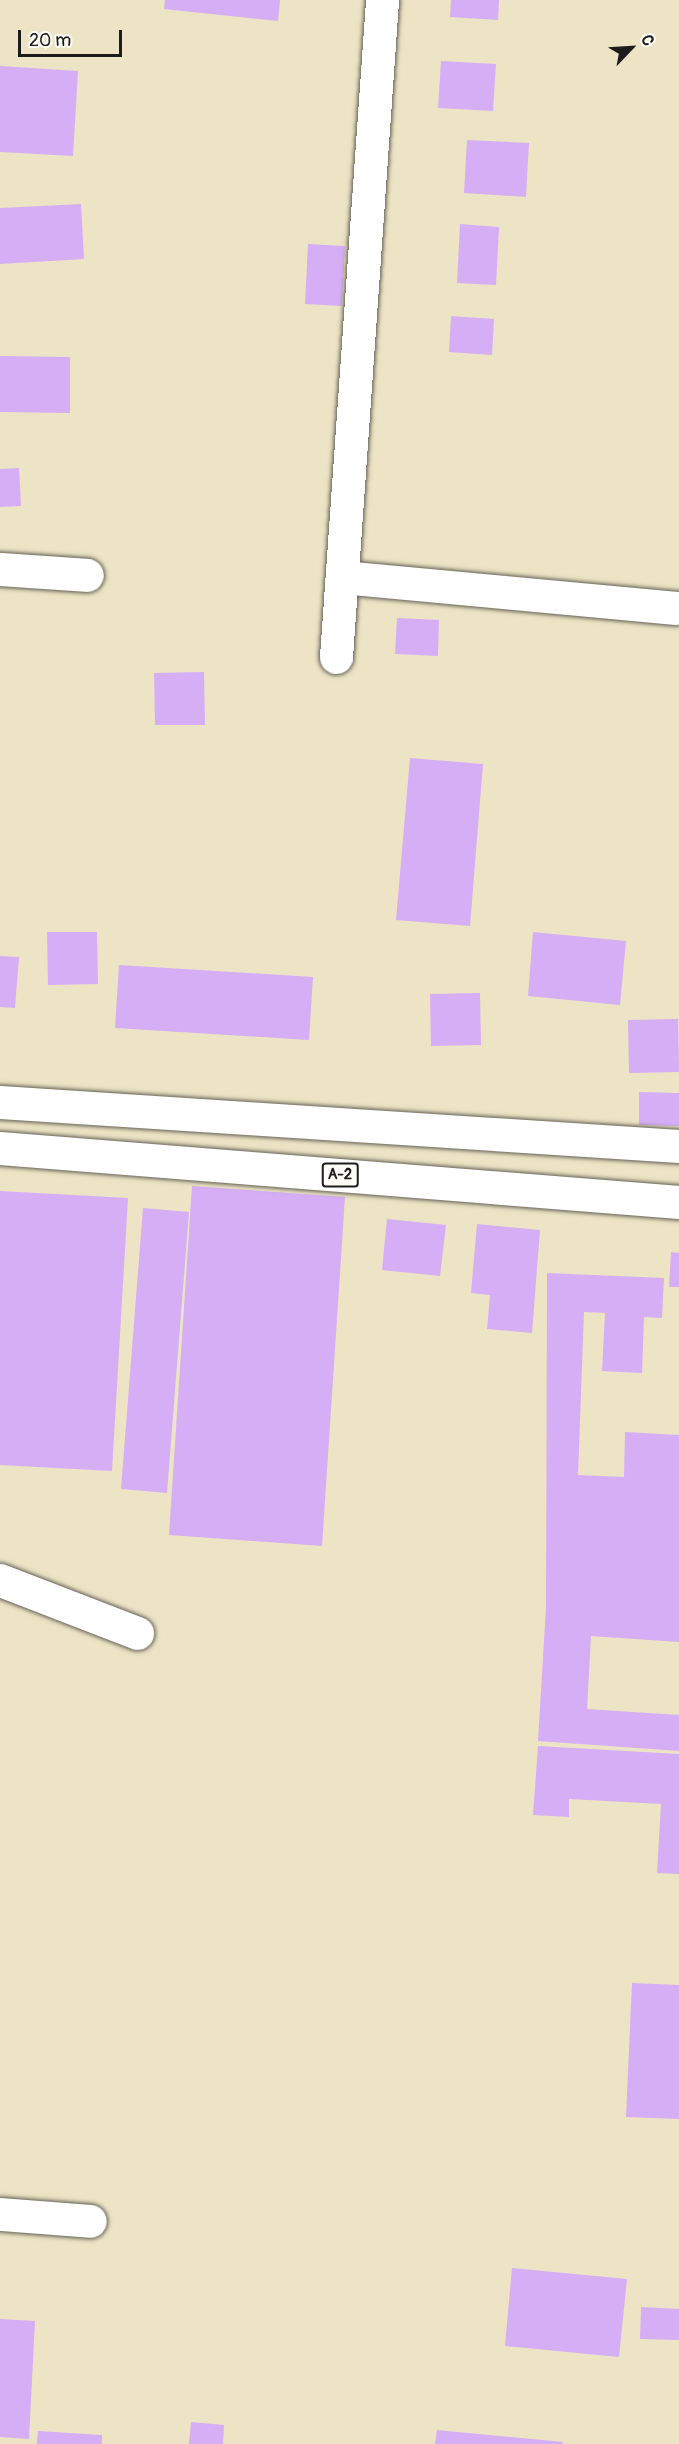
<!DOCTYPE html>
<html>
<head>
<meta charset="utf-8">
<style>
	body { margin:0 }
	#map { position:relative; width:679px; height:2444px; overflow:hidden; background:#ede4c5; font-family:Pangolin,sans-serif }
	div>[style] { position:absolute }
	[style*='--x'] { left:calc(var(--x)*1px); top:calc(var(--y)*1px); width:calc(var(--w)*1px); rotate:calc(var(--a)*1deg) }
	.building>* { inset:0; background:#d5aef5 }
	.roads { filter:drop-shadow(0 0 2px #656257) drop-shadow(0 0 2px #656257) }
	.minor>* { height:33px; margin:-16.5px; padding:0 16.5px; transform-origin:16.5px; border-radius:16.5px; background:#fff }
	.highway>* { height:33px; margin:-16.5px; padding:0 16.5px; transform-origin:16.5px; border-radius:16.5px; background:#fff }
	span { translate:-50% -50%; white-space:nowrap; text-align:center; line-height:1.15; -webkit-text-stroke:4.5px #fdfcf7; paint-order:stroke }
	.shield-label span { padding:2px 4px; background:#fdfcf7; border:2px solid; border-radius:4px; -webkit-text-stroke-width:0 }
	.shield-label { font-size:15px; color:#1c1c1c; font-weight:700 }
	.north { position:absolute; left:601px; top:18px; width:60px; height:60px; -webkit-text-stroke:4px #fdfcf7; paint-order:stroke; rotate:65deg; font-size:16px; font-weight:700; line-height:24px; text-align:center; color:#1c1c1c }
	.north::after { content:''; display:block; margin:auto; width:21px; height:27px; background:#1c1c1c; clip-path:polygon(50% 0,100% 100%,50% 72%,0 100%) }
	.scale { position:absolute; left:18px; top:30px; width:104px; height:27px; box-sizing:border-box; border:3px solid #1c1c1c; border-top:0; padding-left:8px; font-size:18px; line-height:21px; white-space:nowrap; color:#1c1c1c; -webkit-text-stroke:4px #fdfcf7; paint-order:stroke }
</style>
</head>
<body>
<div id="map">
	<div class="building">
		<div style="clip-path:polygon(165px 0,280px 0,278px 21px,164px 9px)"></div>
		<div style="clip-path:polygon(451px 0,499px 0,498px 20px,450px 17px)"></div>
		<div style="clip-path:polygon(441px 61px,496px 64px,493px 111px,438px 108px)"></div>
		<div style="clip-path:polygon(0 66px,78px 71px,73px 156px,0 152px)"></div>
		<div style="clip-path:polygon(467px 140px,529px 143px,526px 197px,464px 193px)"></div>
		<div style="clip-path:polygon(81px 204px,84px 259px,0 264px,0 208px)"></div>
		<div style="clip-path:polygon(460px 224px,499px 227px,496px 285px,457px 283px)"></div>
		<div style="clip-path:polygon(308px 244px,345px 246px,342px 306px,305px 304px)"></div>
		<div style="clip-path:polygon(451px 316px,494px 319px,492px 355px,449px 352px)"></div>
		<div style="clip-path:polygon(0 356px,70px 357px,70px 413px,0 412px)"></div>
		<div style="clip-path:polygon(19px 468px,21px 506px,0 507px,0 469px)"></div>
		<div style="clip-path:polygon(397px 618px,439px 620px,438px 656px,395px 654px)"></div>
		<div style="clip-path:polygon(204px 672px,205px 725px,155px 725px,154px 673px)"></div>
		<div style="clip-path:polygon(410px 758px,483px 764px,470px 926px,396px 920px)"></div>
		<div style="clip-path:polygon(47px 932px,97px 932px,98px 984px,48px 985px)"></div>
		<div style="clip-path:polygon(533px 932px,626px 941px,620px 1005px,528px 996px)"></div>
		<div style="clip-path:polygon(0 956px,19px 957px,15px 1008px,0 1007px)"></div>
		<div style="clip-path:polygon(119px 965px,313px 977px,309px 1040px,115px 1028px)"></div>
		<div style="clip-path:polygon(480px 993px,481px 1045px,431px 1046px,430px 994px)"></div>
		<div style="clip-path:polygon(678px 1019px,679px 1072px,629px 1073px,628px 1020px)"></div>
		<div style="clip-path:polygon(639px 1092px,679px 1093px,679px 1126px,639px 1125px)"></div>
		<div style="clip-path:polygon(192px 1186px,345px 1197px,322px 1546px,169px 1535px)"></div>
		<div style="clip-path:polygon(0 1191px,128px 1198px,112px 1471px,0 1465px)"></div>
		<div style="clip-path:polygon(143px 1208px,189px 1212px,167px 1493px,121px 1489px)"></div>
		<div style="clip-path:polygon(387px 1219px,446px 1225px,440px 1276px,382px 1270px)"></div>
		<div style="clip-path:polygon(477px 1224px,540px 1230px,532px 1333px,487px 1329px,490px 1295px,471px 1293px)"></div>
		<div style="clip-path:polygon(671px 1252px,679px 1253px,679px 1287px,669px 1287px)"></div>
		<div style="clip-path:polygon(547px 1273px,664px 1278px,662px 1318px,644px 1317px,642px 1373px,602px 1371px,605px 1313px,584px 1312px,578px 1475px,624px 1477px,625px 1432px,679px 1435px,679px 1642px,591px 1636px,587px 1709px,679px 1715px,679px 1751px,538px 1741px,546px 1607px)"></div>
		<div style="clip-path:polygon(538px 1746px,679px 1754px,679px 1874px,657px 1873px,661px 1804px,569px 1799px,569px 1817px,533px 1815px)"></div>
		<div style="clip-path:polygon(632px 1983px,679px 1985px,679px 2119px,626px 2117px)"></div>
		<div style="clip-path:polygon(512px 2268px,627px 2279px,619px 2357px,505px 2346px)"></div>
		<div style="clip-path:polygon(641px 2307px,679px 2309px,679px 2340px,640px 2339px)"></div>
		<div style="clip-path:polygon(0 2319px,35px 2321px,29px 2439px,0 2437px)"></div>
		<div style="clip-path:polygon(191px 2422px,224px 2425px,223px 2444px,189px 2444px)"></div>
		<div style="clip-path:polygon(437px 2430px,563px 2442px,562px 2444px,435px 2444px)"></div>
		<div style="clip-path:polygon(38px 2431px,102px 2435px,102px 2444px,37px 2444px)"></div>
	</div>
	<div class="roads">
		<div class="minor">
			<div style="--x:0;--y:569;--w:87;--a:3.9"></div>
			<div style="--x:342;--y:577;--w:335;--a:5.3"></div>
			<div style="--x:336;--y:657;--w:659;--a:-85.99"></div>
			<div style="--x:0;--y:1580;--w:147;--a:21.1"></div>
			<div style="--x:0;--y:2214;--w:90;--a:4.4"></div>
		</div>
		<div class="highway">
			<div style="--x:0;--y:1102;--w:680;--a:3.71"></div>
			<div style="--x:0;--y:1148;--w:681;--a:4.55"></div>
		</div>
	</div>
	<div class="shield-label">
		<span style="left:340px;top:1175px">A-2</span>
	</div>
	<div class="north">С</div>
	<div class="scale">20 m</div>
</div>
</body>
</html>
